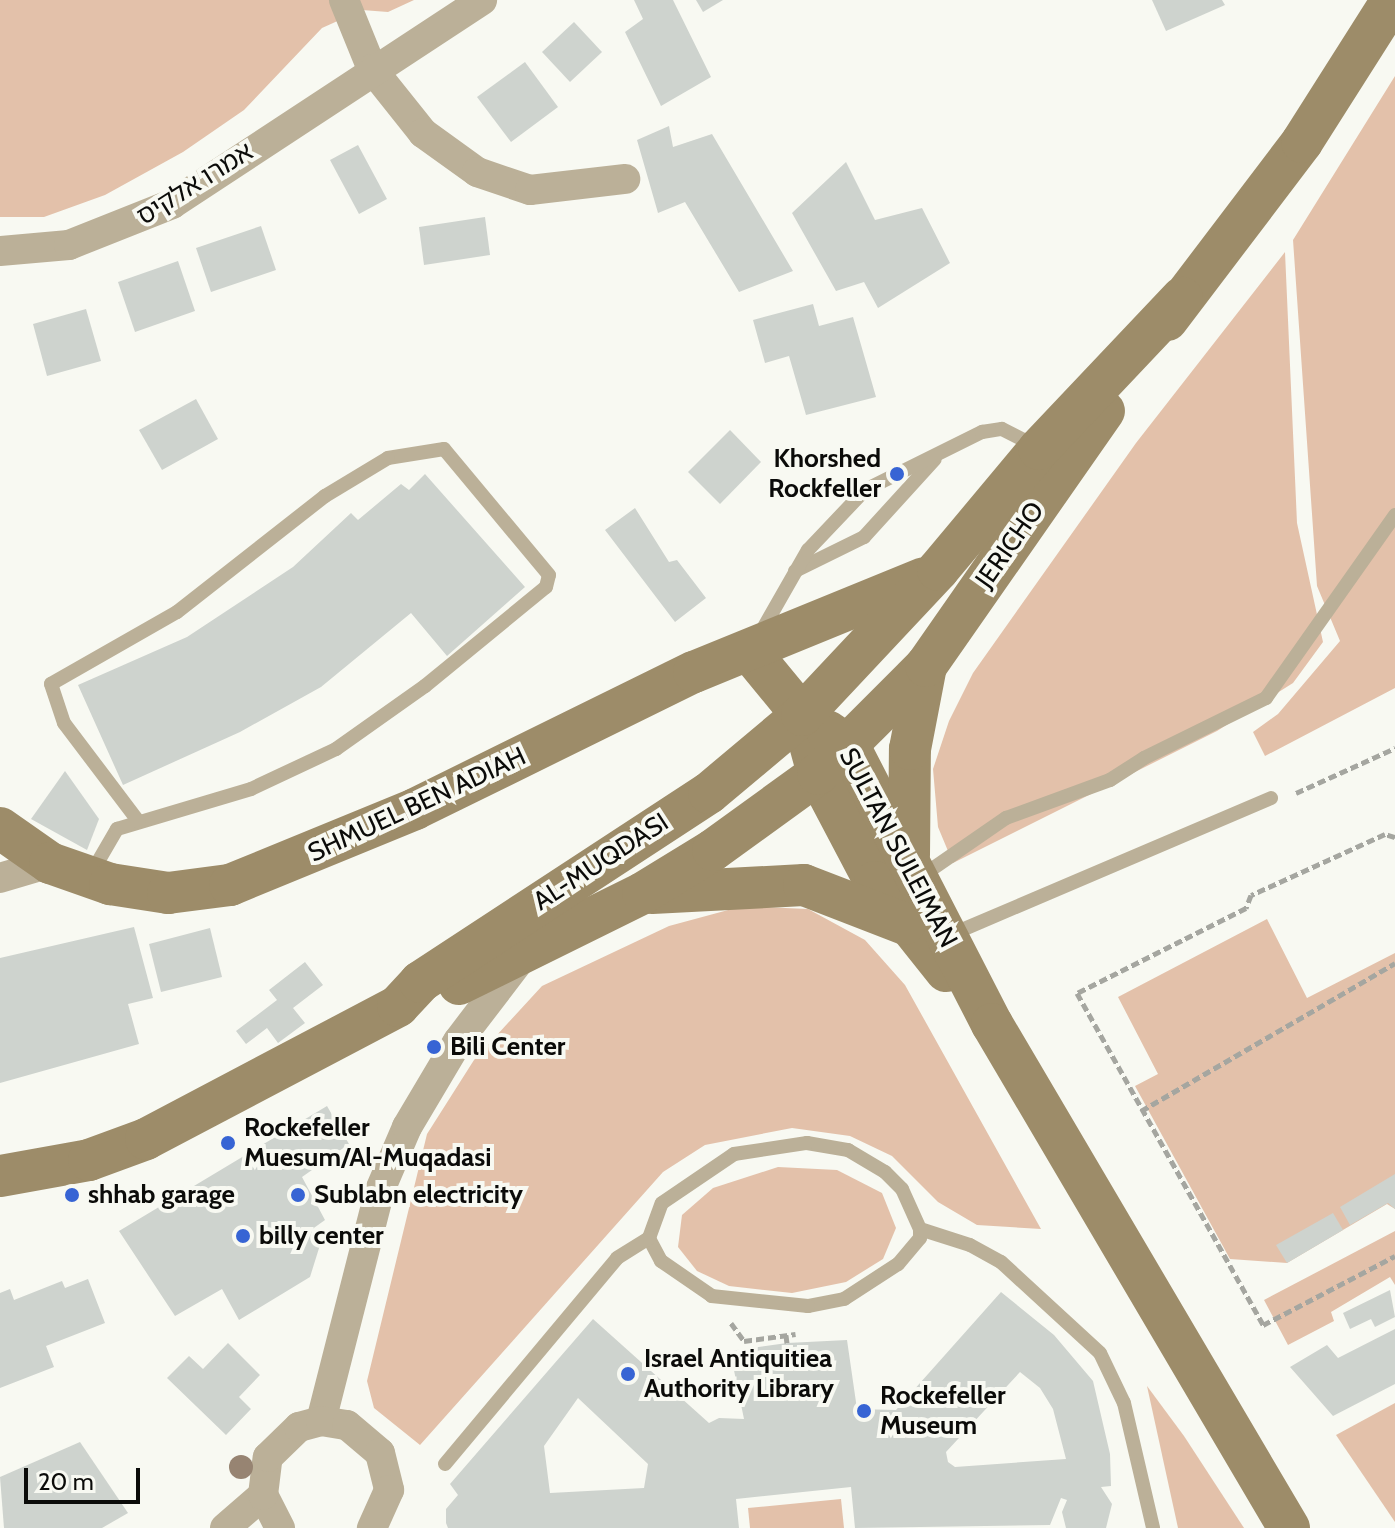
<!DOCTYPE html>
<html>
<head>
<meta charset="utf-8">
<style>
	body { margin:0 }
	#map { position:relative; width:1395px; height:1528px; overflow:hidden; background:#f8f9f2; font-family:Cabin,"Noto Sans Hebrew",sans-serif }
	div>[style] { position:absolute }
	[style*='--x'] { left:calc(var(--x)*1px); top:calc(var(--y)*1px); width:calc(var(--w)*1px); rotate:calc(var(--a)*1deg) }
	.green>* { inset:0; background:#e3c1aa }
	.building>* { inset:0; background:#ced3ce }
	.path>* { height:5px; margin-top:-2.5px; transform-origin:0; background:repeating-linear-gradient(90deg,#a5a6a0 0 8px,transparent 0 12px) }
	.lane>* { height:14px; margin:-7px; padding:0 7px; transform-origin:7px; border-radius:7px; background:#bbb098 }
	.street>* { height:30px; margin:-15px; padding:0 15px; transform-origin:15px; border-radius:15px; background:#bbb098 }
	.secondary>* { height:42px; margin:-21px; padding:0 21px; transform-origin:21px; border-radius:21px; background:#9d8c69 }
	.trees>* { width:24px; height:24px; margin:-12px; border-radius:50%; background:#978472 }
	.dots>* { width:22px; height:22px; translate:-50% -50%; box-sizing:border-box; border:4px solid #f8f9f2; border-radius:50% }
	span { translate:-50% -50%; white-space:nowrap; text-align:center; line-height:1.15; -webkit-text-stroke:8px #f8f9f2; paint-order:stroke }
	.street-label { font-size:26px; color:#0b0b09 }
	.poi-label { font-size:26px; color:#0b0b09; font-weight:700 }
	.right { translate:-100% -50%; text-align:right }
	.left { translate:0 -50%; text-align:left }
	.scale { position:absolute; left:24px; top:1468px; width:116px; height:36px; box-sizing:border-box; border:4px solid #0b0b09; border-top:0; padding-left:10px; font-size:24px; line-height:28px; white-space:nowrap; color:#0b0b09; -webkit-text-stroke:6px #f8f9f2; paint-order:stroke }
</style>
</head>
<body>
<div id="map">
	<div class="green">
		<div style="clip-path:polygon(0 0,414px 0,388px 12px,362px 10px,322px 28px,244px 110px,183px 152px,105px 195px,44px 217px,0 217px)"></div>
		<div style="clip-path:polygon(1395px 76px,1395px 688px,1265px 756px,1253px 732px,1278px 714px,1340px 641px,1317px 586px,1293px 240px)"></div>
		<div style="clip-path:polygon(1285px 252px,1297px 523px,1323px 642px,1293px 683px,1217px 731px,953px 863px,938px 827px,933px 769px,949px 721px,973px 673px,1136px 443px)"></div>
		<div style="clip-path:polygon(743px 906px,808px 909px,865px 940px,905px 985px,1041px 1229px,977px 1225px,938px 1202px,892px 1156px,850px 1136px,792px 1128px,705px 1145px,663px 1172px,420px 1445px,374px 1408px,367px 1381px,427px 1134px,474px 1060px,542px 986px,669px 926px)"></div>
		<div style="clip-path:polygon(1267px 919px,1307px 998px,1395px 953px,1395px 1209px,1387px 1204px,1287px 1263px,1230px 1259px,1135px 1086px,1158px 1074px,1118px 997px)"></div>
		<div style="clip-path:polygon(778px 1167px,837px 1170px,882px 1193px,896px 1228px,883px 1259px,846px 1282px,792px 1293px,729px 1286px,697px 1271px,678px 1247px,682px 1215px,713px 1188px)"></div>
		<div style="clip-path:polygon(1395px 1231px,1395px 1285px,1390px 1277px,1331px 1312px,1334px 1321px,1288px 1345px,1264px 1300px)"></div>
		<div style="clip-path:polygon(1147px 1386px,1184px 1436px,1244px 1528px,1178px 1528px)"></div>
		<div style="clip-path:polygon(1395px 1403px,1395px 1522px,1336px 1435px)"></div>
		<div style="clip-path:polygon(841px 1499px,844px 1528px,750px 1528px,748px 1508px)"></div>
	</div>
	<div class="building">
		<div style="clip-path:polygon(634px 0,673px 0,711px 77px,661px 106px,625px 32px,643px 19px)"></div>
		<div style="clip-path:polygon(696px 0,723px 0,703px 12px)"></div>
		<div style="clip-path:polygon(1152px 0,1222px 0,1225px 5px,1166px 31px)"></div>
		<div style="clip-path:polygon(574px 22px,602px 52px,570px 82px,542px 52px)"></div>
		<div style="clip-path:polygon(525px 62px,558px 107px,511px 142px,477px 97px)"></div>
		<div style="clip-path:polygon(669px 126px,673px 147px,712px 134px,793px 271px,739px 292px,685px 202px,658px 213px,637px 140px)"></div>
		<div style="clip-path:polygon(358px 145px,387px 199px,359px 214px,330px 160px)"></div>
		<div style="clip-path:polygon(846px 162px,875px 220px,922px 208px,950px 263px,878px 308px,864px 282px,836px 291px,792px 213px)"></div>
		<div style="clip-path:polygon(485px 217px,490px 255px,424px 265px,419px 227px)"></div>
		<div style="clip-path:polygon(261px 226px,276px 270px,211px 292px,196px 248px)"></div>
		<div style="clip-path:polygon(178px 261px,195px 311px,135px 332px,118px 282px)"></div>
		<div style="clip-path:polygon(813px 304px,819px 326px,853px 317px,876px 397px,806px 415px,789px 356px,765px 363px,753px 320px)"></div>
		<div style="clip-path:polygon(86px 309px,101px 361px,47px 376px,33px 324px)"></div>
		<div style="clip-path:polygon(196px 399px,218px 439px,162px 470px,139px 430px)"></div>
		<div style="clip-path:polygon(730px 430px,761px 462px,720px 504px,688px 472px)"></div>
		<div style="clip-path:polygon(425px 474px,525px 587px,447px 656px,411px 613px,321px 687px,240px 732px,123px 785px,78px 685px,187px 637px,293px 567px,351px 513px,358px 520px,401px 484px,409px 490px)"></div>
		<div style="clip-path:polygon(635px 508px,669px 562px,677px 560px,706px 598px,675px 622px,605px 530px)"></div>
		<div style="clip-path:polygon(65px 771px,99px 819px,87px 850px,31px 819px)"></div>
		<div style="clip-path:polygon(134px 927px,153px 998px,128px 1004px,139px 1044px,0 1083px,0 958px)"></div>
		<div style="clip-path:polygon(210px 928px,222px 977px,161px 992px,149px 944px)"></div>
		<div style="clip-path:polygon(305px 962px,323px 985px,293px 1008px,305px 1023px,278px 1043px,267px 1028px,246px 1044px,236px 1031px,277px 1000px,269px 990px)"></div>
		<div style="clip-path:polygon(327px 1106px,349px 1144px,302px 1177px,325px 1220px,311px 1230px,320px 1245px,310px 1277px,239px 1320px,222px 1289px,175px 1316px,119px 1231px)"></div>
		<div style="clip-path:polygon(1395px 1174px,1395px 1209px,1388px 1203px,1350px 1225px,1340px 1207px)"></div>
		<div style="clip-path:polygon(1333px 1213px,1343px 1230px,1287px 1263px,1276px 1245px)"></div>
		<div style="clip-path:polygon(88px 1279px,105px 1323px,46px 1346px,54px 1367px,0 1388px,0 1293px,10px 1289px,14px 1300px,62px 1281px,65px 1288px)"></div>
		<div style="clip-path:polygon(1390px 1290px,1395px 1317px,1375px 1327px,1371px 1319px,1350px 1329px,1343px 1313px)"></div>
		<div style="clip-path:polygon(evenodd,1001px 1292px,1054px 1335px,1093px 1381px,1110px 1454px,1111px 1486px,1101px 1487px,1112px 1504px,1106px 1528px,1066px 1528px,1062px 1512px,1067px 1500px,1061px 1498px,1050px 1525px,855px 1528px,851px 1487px,736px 1499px,739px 1528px,448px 1528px,446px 1523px,446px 1509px,458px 1495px,450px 1484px,593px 1319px,709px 1423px,719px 1418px,744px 1419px,730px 1351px,787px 1343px,847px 1340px,857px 1409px,896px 1410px,1001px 1292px,1020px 1372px,1040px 1388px,1053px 1409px,1066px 1459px,955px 1467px,948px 1462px,946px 1452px,1020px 1372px,1001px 1292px,578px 1398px,648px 1464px,644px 1488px,550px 1493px,544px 1446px,578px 1398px)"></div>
		<div style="clip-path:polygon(1395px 1329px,1395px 1384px,1333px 1416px,1290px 1367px,1327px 1345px,1338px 1358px)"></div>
		<div style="clip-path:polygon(228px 1343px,260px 1375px,239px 1397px,251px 1409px,226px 1435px,167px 1378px,189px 1356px,203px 1369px)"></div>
		<div style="clip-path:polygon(80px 1442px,128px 1513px,102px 1528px,4px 1528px,0 1477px)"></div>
	</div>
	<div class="path">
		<div style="--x:1296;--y:793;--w:109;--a:-24.4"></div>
		<div style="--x:1395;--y:837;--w:10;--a:-163"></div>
		<div style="--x:1385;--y:834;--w:147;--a:155.5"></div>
		<div style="--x:1251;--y:895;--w:14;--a:111"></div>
		<div style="--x:1246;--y:908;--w:189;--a:153.3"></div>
		<div style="--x:1077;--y:993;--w:381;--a:60.7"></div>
		<div style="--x:1263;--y:1325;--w:149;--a:-27.6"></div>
		<div style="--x:1141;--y:1111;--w:294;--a:-30.2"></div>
		<div style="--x:731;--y:1323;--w:22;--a:54"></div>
		<div style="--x:744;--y:1341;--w:52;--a:-7.7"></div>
		<div style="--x:786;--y:1335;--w:8;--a:83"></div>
	</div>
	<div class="lane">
		<div style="--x:795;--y:571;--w:77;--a:-26.2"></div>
		<div style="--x:864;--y:537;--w:105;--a:-47.7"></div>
		<div style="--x:760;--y:634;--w:97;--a:-60.3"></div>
		<div style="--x:808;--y:550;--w:83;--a:-46.5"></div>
		<div style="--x:865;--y:490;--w:131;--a:-26.4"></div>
		<div style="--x:982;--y:432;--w:20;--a:-9"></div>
		<div style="--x:1002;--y:429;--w:39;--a:27"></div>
		<div style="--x:92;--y:872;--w:50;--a:-59.8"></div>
		<div style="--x:117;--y:829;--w:140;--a:-16.6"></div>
		<div style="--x:251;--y:789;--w:94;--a:-25.2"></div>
		<div style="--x:336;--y:749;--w:109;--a:-35.3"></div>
		<div style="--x:425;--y:686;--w:156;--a:-39.3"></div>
		<div style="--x:546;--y:587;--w:12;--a:-76"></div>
		<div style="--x:549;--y:575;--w:164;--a:-129.8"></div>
		<div style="--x:444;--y:449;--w:57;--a:170.9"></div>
		<div style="--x:388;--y:458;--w:74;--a:148.9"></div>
		<div style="--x:325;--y:496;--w:188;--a:141.9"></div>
		<div style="--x:177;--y:612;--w:145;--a:150.3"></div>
		<div style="--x:51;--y:684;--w:41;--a:71.6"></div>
		<div style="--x:64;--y:723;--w:124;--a:52.9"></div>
		<div style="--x:919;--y:878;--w:106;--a:-34.6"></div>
		<div style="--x:1006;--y:818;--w:111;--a:-20.1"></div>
		<div style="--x:1110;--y:780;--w:40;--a:-32.9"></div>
		<div style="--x:1144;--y:758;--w:136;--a:-26.2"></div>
		<div style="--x:1266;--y:698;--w:224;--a:-54.8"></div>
		<div style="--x:950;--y:935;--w:349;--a:-23.1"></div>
		<div style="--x:807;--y:1143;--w:42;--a:9.7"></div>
		<div style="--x:848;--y:1150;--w:43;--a:30.7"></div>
		<div style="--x:885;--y:1172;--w:24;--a:45"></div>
		<div style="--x:902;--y:1189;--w:44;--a:65.8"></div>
		<div style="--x:920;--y:1229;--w:9;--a:90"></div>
		<div style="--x:920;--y:1238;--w:34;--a:130"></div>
		<div style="--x:898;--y:1264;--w:64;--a:147.1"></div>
		<div style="--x:844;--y:1299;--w:37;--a:169"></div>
		<div style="--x:808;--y:1306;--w:97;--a:-174.1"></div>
		<div style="--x:712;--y:1296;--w:62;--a:-145.5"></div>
		<div style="--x:661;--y:1261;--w:26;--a:-118"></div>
		<div style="--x:649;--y:1238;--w:37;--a:-70"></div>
		<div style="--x:662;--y:1203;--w:87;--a:-34.2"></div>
		<div style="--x:734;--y:1154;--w:74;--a:-8.6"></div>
		<div style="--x:920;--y:1229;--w:52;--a:17.7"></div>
		<div style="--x:970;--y:1245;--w:35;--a:29"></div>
		<div style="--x:1001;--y:1262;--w:134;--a:42.6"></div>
		<div style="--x:1100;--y:1353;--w:55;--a:64.4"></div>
		<div style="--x:1124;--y:1403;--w:128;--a:76.9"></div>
		<div style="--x:445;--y:1464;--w:268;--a:-50.1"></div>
		<div style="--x:617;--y:1258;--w:38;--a:-32"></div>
	</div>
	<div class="street">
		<div style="--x:344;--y:0;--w:74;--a:67.9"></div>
		<div style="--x:372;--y:69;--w:82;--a:51.4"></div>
		<div style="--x:423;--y:133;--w:67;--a:35.8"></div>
		<div style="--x:477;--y:172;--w:56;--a:18.8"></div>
		<div style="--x:530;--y:190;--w:96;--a:-6.6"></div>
		<div style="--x:0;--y:251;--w:69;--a:-5"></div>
		<div style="--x:69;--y:245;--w:111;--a:-21.7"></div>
		<div style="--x:172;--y:204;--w:371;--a:-33.3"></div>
		<div style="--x:0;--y:878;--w:52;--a:-16.7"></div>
		<div style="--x:321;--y:1421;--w:238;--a:-75.7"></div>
		<div style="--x:380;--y:1190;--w:69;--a:-66.8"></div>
		<div style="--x:407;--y:1127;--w:100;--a:-59.3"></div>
		<div style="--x:458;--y:1041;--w:107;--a:-52.6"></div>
		<div style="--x:225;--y:1528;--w:50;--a:-41"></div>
		<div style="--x:280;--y:1528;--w:37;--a:-117"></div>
		<div style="--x:263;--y:1495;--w:38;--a:-83"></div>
		<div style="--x:268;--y:1457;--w:43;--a:-44.1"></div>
		<div style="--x:299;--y:1427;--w:23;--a:-15"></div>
		<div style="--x:321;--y:1421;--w:26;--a:9"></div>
		<div style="--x:347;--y:1425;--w:43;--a:40.3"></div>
		<div style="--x:380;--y:1453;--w:38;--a:76"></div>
		<div style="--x:389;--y:1490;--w:42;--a:114.1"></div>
	</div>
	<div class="secondary">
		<div style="--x:1167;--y:320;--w:223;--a:-52.8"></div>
		<div style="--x:1302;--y:142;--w:168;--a:-57.6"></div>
		<div style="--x:750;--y:652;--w:82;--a:50.5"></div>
		<div style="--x:802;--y:715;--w:61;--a:74.8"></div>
		<div style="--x:818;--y:774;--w:122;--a:62.2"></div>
		<div style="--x:875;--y:882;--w:114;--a:51.4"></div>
		<div style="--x:827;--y:731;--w:27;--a:34"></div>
		<div style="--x:849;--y:746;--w:313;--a:62.8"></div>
		<div style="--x:992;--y:1024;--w:585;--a:59.49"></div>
		<div style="--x:0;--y:828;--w:61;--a:35"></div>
		<div style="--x:50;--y:863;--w:64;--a:19.3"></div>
		<div style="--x:110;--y:884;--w:59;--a:8.8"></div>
		<div style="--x:168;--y:893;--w:63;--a:-7.4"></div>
		<div style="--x:230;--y:885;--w:200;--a:-22.3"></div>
		<div style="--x:415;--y:809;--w:311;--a:-26.2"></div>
		<div style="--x:694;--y:672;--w:248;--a:-22.2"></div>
		<div style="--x:909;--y:855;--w:106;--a:-89.5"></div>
		<div style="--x:910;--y:749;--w:85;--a:-79.1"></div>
		<div style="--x:652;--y:893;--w:152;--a:-3"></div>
		<div style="--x:804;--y:885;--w:108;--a:21.1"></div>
		<div style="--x:459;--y:984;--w:205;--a:-26.3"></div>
		<div style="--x:643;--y:893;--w:82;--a:-31.6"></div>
		<div style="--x:713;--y:850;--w:130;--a:-35.9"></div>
		<div style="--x:818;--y:774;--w:153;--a:-45"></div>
		<div style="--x:926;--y:666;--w:311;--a:-55.1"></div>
		<div style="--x:0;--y:1176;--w:90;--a:-10.2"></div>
		<div style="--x:89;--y:1160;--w:61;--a:-20.2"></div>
		<div style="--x:146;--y:1139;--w:285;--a:-27.8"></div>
		<div style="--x:398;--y:1006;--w:33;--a:-47"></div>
		<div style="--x:420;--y:982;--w:345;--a:-33.2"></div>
		<div style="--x:709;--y:793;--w:121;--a:-40"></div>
		<div style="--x:802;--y:715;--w:199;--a:-46.8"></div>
		<div style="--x:938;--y:570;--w:158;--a:-50.1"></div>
		<div style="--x:1039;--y:449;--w:208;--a:-46.6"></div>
	</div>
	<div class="trees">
		<div style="left:241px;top:1467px"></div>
	</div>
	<div class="dots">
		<div style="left:897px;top:474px;background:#3764d4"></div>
		<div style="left:434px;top:1047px;background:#3764d4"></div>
		<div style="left:228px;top:1143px;background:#3764d4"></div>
		<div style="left:72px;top:1195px;background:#3764d4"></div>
		<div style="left:298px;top:1195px;background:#3764d4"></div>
		<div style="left:243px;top:1236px;background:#3764d4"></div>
		<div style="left:628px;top:1374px;background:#3764d4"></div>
		<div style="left:864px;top:1411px;background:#3764d4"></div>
	</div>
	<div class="street-label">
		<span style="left:195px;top:184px;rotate:-32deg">אמרו אלקיס</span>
		<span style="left:1010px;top:545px;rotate:-55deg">JERICHO</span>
		<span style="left:417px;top:805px;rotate:-25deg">SHMUEL BEN ADIAH</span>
		<span style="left:898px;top:848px;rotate:62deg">SULTAN SULEIMAN</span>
		<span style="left:601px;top:862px;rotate:-33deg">AL-MUQDASI</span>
	</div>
	<div class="poi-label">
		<span class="right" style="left:881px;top:474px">Khorshed<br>Rockfeller</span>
		<span class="left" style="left:450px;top:1047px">Bili Center</span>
		<span class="left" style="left:244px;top:1143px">Rockefeller<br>Muesum/Al-Muqadasi</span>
		<span class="left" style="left:88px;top:1195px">shhab garage</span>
		<span class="left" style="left:314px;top:1195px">Sublabn electricity</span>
		<span class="left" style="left:259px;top:1236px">billy center</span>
		<span class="left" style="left:644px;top:1374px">Israel Antiquitiea<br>Authority Library</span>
		<span class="left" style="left:880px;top:1411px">Rockefeller<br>Museum</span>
	</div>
	<div class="scale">20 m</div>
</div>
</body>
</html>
